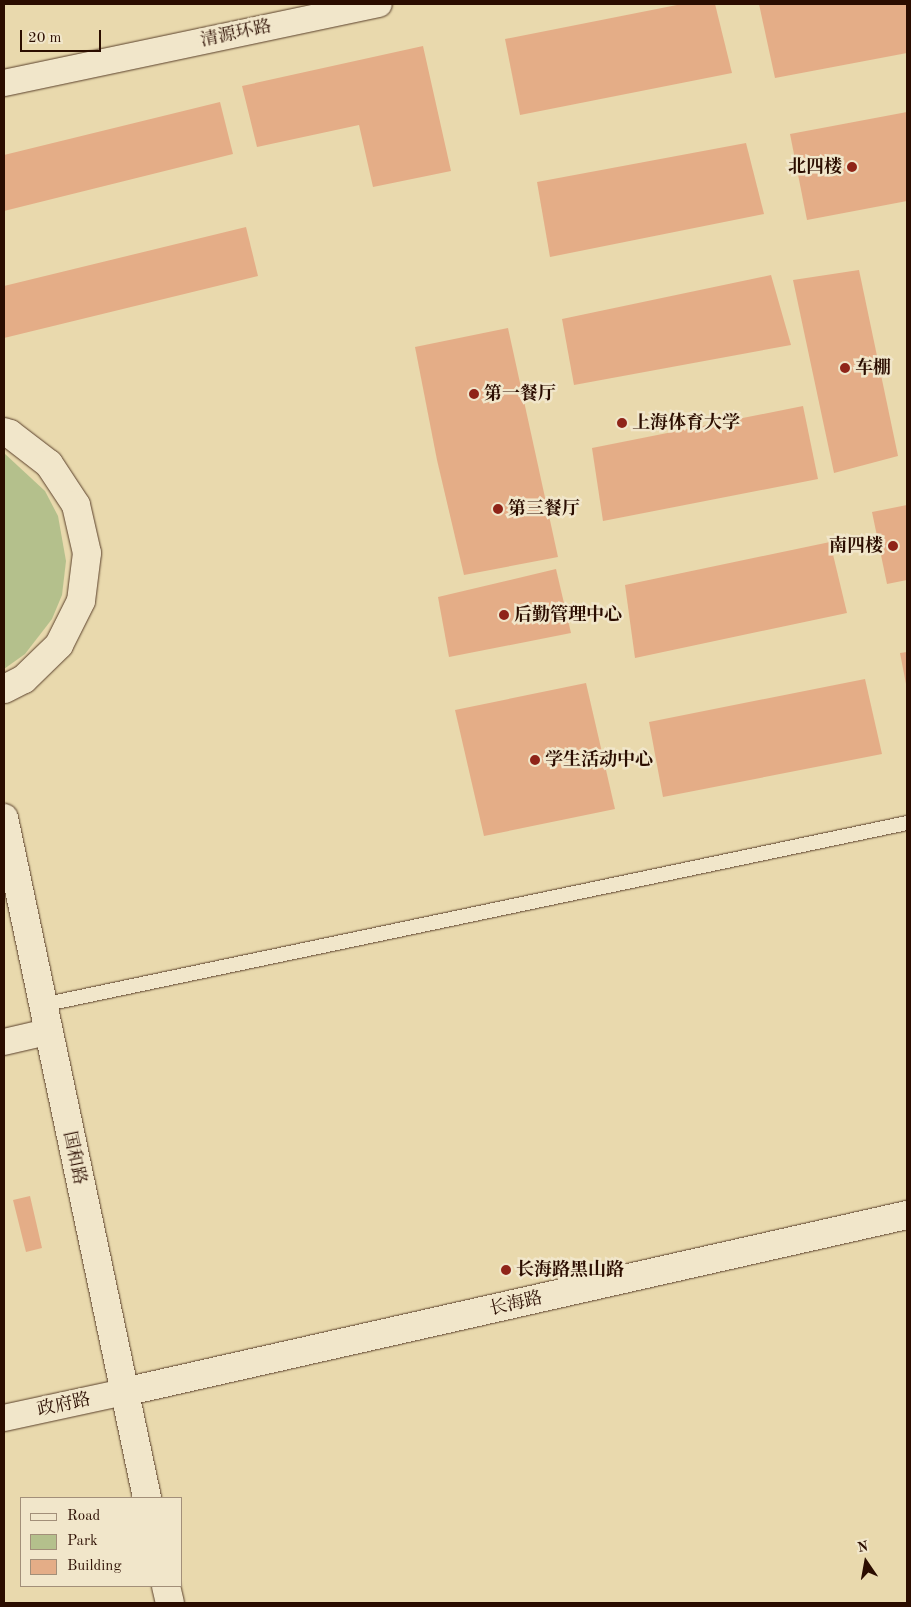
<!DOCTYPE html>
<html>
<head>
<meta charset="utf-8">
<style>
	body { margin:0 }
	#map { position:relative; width:911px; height:1607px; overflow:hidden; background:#e9d9ad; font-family:"Old Standard TT","Noto Serif SC",serif }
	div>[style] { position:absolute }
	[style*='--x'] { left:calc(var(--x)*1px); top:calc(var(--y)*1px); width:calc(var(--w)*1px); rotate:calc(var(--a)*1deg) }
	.green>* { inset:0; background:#b4c08c }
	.building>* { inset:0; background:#e4ad87 }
	.roads { filter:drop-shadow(0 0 1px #5a402b) drop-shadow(0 0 1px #5a402b) }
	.service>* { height:14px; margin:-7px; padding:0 7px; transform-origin:7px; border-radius:7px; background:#f1e6ca }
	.minor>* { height:26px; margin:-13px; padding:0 13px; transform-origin:13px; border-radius:13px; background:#f1e6ca }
	.tertiary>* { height:28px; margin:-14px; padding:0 14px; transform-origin:14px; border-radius:14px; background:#f1e6ca }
	.secondary>* { height:28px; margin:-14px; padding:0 14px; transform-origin:14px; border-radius:14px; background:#f1e6ca }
	.dots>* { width:14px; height:14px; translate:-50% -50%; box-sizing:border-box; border:2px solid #f1e6ca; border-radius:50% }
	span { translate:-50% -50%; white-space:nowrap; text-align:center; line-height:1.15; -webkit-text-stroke:5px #f1e6ca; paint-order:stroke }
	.street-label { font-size:18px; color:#2b0d00 }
	.poi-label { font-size:18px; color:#2b0d00; font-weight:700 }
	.right { translate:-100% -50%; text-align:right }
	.left { translate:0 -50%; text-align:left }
	.frame { position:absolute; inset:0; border:5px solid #2b0d00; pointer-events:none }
	.legend { position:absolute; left:20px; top:1497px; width:162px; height:90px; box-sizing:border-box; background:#f1e6ca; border:1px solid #a28f79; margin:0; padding:6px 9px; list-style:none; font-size:15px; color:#2b0d00 }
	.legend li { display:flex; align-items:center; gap:10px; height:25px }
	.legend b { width:25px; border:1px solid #a28f79 }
	.north { position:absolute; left:841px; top:1537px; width:50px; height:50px; -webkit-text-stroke:4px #f1e6ca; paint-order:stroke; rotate:348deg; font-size:14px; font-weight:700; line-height:20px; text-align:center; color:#2b0d00 }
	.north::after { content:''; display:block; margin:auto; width:18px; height:22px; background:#2b0d00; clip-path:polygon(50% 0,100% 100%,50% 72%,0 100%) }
	.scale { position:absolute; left:20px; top:30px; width:81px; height:22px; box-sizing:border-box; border:2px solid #2b0d00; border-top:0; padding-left:6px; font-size:15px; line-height:18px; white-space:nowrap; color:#2b0d00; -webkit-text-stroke:4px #f1e6ca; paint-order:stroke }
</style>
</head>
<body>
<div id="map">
	<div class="green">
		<div style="clip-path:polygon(4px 453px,45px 491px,58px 516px,66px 561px,62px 595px,52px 619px,25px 654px,4px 669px)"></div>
	</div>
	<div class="building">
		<div style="clip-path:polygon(682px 4px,715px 4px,732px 73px,520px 115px,505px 39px)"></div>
		<div style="clip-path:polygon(759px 4px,907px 4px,907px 53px,775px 78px)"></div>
		<div style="clip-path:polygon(423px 46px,451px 171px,373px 187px,359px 125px,257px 147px,242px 86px)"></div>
		<div style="clip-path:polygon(220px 102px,233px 154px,4px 211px,4px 155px)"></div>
		<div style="clip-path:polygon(907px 112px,907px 201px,807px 220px,790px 134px)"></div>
		<div style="clip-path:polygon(746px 143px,764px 214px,550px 257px,537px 182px)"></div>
		<div style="clip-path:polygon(246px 227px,258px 276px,4px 338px,4px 286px)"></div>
		<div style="clip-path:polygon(859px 270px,898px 456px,834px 473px,793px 280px)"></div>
		<div style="clip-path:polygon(771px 275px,791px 345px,574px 385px,562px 319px)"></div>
		<div style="clip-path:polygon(508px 328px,558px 557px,464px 575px,437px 460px,415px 347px)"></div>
		<div style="clip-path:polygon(803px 406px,818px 479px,603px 521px,592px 448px)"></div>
		<div style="clip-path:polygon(907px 505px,907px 580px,887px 584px,872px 512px)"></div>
		<div style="clip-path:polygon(830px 542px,847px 613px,635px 658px,625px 585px)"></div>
		<div style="clip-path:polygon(556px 569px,571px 633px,449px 657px,438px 597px)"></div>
		<div style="clip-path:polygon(907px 652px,907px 684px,906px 684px,900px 653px)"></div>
		<div style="clip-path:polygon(865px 679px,882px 754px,663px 797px,649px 722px)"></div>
		<div style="clip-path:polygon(586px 683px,615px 809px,484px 836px,455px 710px)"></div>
		<div style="clip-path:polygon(30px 1196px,42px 1248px,26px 1252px,13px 1200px)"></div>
	</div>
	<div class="roads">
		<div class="service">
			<div style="--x:42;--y:1005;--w:884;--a:-11.88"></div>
		</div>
		<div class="minor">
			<div style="--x:4;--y:83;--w:383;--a:-11.9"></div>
			<div style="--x:4;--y:1042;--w:44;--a:-13.1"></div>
			<div style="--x:4;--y:1418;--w:123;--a:-12.2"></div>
		</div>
		<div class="tertiary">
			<div style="--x:124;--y:1392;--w:803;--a:-12.74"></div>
		</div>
		<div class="secondary">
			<div style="--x:4;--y:432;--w:6;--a:18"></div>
			<div style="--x:10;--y:434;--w:49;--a:37.6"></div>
			<div style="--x:49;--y:464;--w:49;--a:56.6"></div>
			<div style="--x:76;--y:505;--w:49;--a:77.1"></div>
			<div style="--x:87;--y:553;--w:48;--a:97.1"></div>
			<div style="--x:81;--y:601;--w:49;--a:116.6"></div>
			<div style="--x:59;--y:645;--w:49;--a:135.8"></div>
			<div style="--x:24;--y:679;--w:22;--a:153"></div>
			<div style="--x:4;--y:818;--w:695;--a:78.12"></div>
			<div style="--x:166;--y:1586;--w:17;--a:77"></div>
		</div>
	</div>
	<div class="dots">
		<div style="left:852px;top:167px;background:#8f2418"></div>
		<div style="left:845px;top:368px;background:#8f2418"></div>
		<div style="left:474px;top:394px;background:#8f2418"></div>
		<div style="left:622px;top:423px;background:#8f2418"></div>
		<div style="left:498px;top:509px;background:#8f2418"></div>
		<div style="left:893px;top:546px;background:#8f2418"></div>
		<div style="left:504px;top:615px;background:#8f2418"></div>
		<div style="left:535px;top:760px;background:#8f2418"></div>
		<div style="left:506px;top:1270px;background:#8f2418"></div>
	</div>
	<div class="street-label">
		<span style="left:236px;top:34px;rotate:-12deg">清源环路</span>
		<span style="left:74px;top:1158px;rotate:78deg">国和路</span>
		<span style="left:516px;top:1304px;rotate:-13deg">长海路</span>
		<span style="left:64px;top:1405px;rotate:-12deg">政府路</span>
	</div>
	<div class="poi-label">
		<span class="right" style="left:842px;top:167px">北四楼</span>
		<span class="left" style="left:855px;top:368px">车棚</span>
		<span class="left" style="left:484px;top:394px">第一餐厅</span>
		<span class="left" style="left:632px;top:423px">上海体育大学</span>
		<span class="left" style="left:508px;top:509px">第三餐厅</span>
		<span class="right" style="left:883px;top:546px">南四楼</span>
		<span class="left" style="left:514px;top:615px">后勤管理中心</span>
		<span class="left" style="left:545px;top:760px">学生活动中心</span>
		<span class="left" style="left:516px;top:1270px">长海路黑山路</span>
	</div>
	<div class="frame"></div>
	<ul class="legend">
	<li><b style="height:6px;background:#f1e6ca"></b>Road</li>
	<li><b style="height:14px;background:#b4c08c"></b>Park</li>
	<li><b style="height:14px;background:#e4ad87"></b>Building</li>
	</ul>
	<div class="north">N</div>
	<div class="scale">20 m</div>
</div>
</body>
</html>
